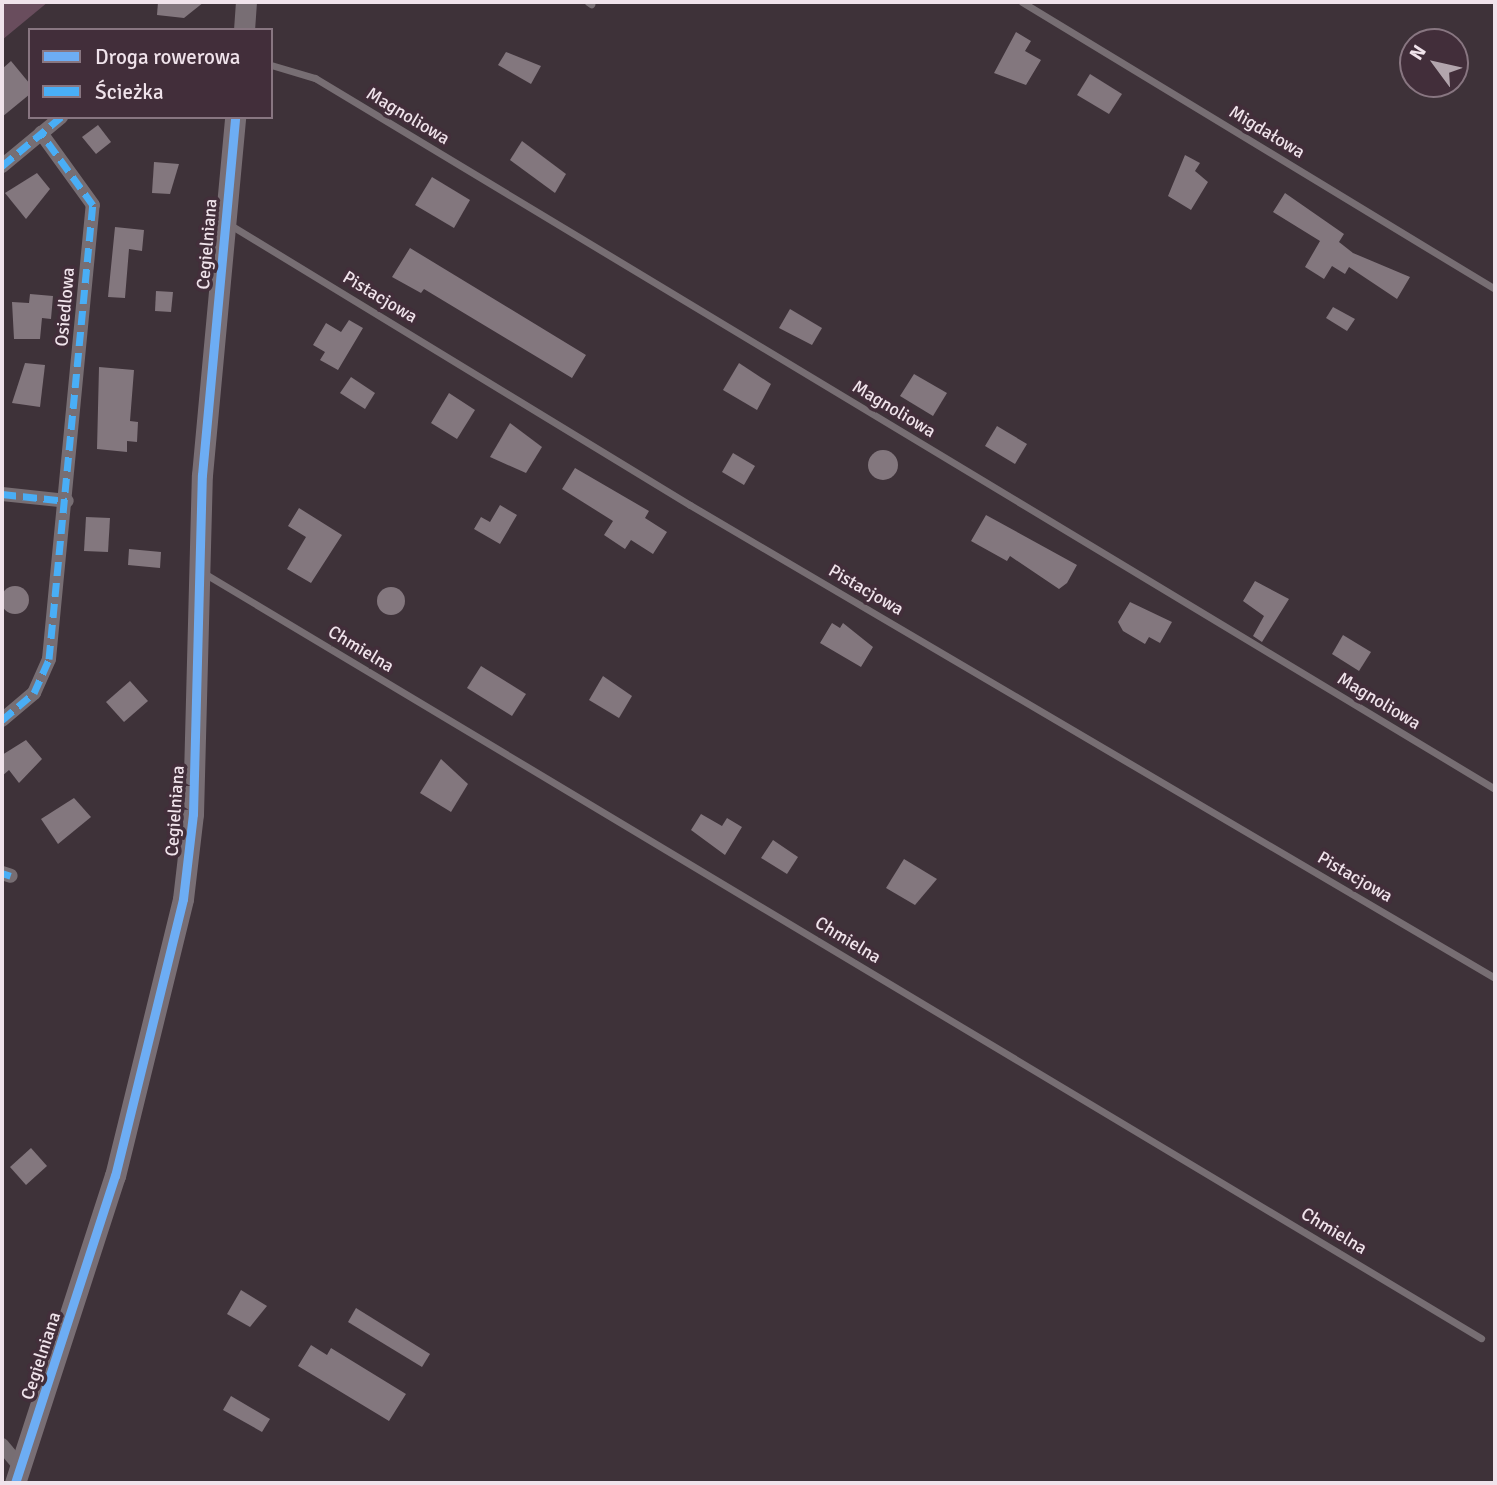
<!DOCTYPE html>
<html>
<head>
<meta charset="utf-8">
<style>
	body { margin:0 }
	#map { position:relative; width:1497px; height:1485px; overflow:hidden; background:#3e3239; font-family:Signika,sans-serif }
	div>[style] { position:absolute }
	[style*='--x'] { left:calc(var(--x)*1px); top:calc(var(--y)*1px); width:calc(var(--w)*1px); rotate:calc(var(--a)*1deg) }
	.forest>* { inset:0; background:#694d5d }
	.building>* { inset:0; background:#83777e }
	.round { border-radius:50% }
	.lane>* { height:7px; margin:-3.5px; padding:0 3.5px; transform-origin:3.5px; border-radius:3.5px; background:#776e73 }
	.street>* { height:14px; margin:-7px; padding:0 7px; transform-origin:7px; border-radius:7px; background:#776e73 }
	.secondary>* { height:21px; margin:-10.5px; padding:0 10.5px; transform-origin:10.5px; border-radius:10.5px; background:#786e74 }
	.quiet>* { height:7px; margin-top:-3.5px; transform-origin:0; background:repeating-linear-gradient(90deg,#49aef6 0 14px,transparent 0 21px) }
	.cycleway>* { height:9px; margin:-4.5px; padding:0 4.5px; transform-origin:4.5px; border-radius:4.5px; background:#6dadf4 }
	span { translate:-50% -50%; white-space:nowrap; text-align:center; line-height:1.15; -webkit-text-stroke:7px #422e3a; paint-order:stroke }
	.street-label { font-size:18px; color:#f0e3eb }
	.frame { position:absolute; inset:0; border:4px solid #f0e3eb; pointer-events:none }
	.legend { position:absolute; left:28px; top:28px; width:245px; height:91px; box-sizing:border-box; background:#422e3a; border:2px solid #887681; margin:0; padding:9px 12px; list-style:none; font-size:21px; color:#f0e3eb }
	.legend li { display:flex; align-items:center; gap:14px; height:35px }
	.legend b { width:35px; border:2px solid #887681 }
	.north { position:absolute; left:1399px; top:28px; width:70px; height:70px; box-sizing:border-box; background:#422e3a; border:2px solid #887681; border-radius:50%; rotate:303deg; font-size:19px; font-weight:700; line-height:28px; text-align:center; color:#f0e3eb }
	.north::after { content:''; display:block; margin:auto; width:24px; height:32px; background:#b2a5ad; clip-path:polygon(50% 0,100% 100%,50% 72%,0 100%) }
</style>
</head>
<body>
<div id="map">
	<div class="forest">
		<div style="clip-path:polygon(2px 2px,48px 2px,2px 40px)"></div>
	</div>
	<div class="building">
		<div style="clip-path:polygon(158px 2px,204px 2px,184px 18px,157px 15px)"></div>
		<div style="clip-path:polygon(1016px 32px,1031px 41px,1025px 51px,1041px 60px,1026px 85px,994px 73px)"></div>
		<div style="clip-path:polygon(506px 52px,541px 66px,531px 84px,498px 65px)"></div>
		<div style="clip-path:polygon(11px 61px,30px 84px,30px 94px,2px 117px,2px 69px)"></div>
		<div style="clip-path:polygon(1090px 74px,1122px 94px,1109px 114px,1077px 95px)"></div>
		<div style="clip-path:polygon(98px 125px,111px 142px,96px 154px,82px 137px)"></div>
		<div style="clip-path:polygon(522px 141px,566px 174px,555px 193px,510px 160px)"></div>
		<div style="clip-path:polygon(1185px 155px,1200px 163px,1195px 171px,1208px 182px,1191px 210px,1168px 196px)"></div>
		<div style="clip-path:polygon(154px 162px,179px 164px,170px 194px,152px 193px)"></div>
		<div style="clip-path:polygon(37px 173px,50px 189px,26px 219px,5px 193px)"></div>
		<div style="clip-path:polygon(432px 177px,470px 200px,454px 228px,415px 205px)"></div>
		<div style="clip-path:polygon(1285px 193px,1344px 234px,1339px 242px,1353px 253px,1410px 277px,1397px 299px,1349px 267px,1345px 274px,1332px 266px,1324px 279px,1305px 267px,1320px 241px,1273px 212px)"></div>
		<div style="clip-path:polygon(115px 227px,144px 230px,142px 251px,129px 249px,125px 298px,108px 297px)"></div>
		<div style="clip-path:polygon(410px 248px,586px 355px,572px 378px,424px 289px,421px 293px,392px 277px)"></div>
		<div style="clip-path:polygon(156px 291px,173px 292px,171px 312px,155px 311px)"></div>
		<div style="clip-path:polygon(30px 294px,53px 296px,51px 319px,42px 318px,40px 339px,14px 339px,12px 302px,29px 303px)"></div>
		<div style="clip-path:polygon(1333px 307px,1355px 319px,1347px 331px,1326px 318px)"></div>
		<div style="clip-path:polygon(790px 309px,822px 328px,812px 345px,779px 328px)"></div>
		<div style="clip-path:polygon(349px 320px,363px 328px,338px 370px,320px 360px,325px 352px,313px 345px,326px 323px,341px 332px)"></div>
		<div style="clip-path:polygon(25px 363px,45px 365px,40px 407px,12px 403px)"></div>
		<div style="clip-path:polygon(739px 363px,771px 384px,757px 410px,723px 390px)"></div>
		<div style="clip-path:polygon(99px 367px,134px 370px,130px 421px,138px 422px,137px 442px,127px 441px,127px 452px,97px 449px)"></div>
		<div style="clip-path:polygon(914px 374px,947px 393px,933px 416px,900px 396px)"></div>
		<div style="clip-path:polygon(351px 377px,375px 393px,365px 409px,340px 393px)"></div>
		<div style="clip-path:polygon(449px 393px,475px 410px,457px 439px,431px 423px)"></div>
		<div style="clip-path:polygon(510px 423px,542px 447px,526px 473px,490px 457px)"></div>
		<div style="clip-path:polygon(997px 426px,1027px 444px,1015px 464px,985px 446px)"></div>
		<div class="round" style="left:868px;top:450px;width:30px;height:30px"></div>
		<div style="clip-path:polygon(733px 453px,755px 466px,744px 485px,722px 472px)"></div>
		<div style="clip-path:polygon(575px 468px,649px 511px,645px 518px,667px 532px,653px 554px,631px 540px,625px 549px,604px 535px,613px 521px,562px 489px)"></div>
		<div style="clip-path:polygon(500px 505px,517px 515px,500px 544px,474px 529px,481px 517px,490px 522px)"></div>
		<div style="clip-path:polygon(299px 508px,342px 535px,311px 583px,287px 569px,306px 537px,288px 526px)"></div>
		<div style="clip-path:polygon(986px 515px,1077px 565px,1067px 583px,1059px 589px,1010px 556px,1007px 561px,971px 541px)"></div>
		<div style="clip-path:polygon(86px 517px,110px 518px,108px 552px,84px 551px)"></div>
		<div style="clip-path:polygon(129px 549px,161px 552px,160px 568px,128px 565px)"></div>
		<div style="clip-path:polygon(1255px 581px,1289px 599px,1262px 642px,1253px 636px,1264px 616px,1243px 601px)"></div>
		<div class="round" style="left:1px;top:586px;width:28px;height:28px"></div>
		<div class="round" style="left:377px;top:587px;width:28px;height:28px"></div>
		<div style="clip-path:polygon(1130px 602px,1172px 622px,1160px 643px,1149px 637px,1145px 644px,1123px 631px,1118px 622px)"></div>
		<div style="clip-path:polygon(832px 623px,840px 628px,843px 623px,873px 647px,861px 667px,820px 643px)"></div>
		<div style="clip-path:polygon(1343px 635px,1371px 652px,1359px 671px,1332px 654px)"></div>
		<div style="clip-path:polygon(481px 666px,526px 694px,512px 716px,467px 688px)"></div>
		<div style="clip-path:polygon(603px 676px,632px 696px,619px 718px,589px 700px)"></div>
		<div style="clip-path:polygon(130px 681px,148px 701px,124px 722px,106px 702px)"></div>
		<div style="clip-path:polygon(26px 740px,42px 759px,19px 783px,9px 770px,2px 776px,2px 755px)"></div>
		<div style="clip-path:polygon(441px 759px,468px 784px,451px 812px,420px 793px)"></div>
		<div style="clip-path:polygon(74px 798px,91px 817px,58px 844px,41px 819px)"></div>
		<div style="clip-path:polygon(701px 814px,722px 826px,727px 818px,742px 827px,725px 855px,691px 830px)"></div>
		<div style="clip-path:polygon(773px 840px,798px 857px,787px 874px,761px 858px)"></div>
		<div style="clip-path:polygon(904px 859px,937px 879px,915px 905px,886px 888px)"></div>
		<div style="clip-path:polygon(31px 1148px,47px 1166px,26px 1185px,10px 1167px)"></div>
		<div style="clip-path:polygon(241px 1290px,267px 1306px,250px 1327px,227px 1314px)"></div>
		<div style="clip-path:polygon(356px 1308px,430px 1354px,422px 1367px,348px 1322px)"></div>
		<div style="clip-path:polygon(311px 1345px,327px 1355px,331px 1348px,406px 1394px,389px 1421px,298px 1366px)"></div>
		<div style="clip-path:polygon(231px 1396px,270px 1419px,262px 1432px,223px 1410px)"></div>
	</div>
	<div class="lane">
		<div style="--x:588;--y:2;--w:4;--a:34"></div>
		<div style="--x:1022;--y:2;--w:553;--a:31.25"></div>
		<div style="--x:271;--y:65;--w:46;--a:16.5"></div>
		<div style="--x:315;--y:78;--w:1378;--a:31.07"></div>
		<div style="--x:227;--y:223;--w:542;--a:31.34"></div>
		<div style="--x:690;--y:505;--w:934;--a:30.44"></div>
		<div style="--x:202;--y:572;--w:1491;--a:30.92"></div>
	</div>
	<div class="street">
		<div style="--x:2;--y:166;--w:77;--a:-39.7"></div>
		<div style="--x:2;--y:494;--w:65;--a:6.1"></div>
		<div style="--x:2;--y:720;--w:42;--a:-40.2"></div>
		<div style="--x:34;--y:693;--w:37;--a:-66"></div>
		<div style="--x:49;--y:659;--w:456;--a:-84.5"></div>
		<div style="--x:93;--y:205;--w:89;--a:-125.8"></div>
		<div style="--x:2;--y:873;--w:9;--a:18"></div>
		<div style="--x:2;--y:1445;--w:30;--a:50"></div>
	</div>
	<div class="secondary">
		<div style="--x:244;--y:30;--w:28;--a:-86"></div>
		<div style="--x:15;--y:1483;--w:323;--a:-72"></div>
		<div style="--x:115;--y:1176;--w:285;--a:-76.2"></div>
		<div style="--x:183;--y:899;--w:86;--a:-83.3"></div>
		<div style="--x:193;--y:814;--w:339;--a:-88.5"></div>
		<div style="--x:202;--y:475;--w:360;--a:-84.7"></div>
	</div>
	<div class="quiet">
		<div style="--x:2;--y:166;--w:77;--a:-39.7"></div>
		<div style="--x:2;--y:494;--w:65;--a:6.1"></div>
		<div style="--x:2;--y:720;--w:42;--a:-40.2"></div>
		<div style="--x:34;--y:693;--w:37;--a:-66"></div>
		<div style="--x:49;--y:659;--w:456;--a:-84.5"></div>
		<div style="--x:93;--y:205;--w:89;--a:-125.8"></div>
		<div style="--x:2;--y:873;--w:9;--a:18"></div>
	</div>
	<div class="cycleway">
		<div style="--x:15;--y:1483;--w:323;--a:-72"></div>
		<div style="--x:115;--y:1176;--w:285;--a:-76.2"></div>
		<div style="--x:183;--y:899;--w:86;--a:-83.3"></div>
		<div style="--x:193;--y:814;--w:339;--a:-88.5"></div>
		<div style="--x:202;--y:475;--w:360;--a:-84.7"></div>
	</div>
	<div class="street-label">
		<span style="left:408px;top:116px;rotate:31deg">Magnoliowa</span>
		<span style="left:1267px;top:132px;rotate:31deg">Migdałowa</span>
		<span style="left:207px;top:244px;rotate:-85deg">Cegielniana</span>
		<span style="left:380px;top:297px;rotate:31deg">Pistacjowa</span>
		<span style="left:65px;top:307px;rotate:-85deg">Osiedlowa</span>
		<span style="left:894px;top:409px;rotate:31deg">Magnoliowa</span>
		<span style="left:866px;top:590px;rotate:30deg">Pistacjowa</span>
		<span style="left:361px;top:649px;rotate:31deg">Chmielna</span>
		<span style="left:1379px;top:701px;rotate:31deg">Magnoliowa</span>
		<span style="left:175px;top:811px;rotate:-86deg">Cegielniana</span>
		<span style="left:1355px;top:877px;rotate:30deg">Pistacjowa</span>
		<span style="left:848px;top:940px;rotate:31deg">Chmielna</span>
		<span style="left:1334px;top:1231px;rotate:31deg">Chmielna</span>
		<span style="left:41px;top:1356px;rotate:-72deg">Cegielniana</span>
	</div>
	<div class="frame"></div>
	<ul class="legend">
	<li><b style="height:9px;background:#6dadf4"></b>Droga rowerowa</li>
	<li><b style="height:9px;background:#49aef6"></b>Ścieżka</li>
	</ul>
	<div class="north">N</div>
</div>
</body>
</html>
